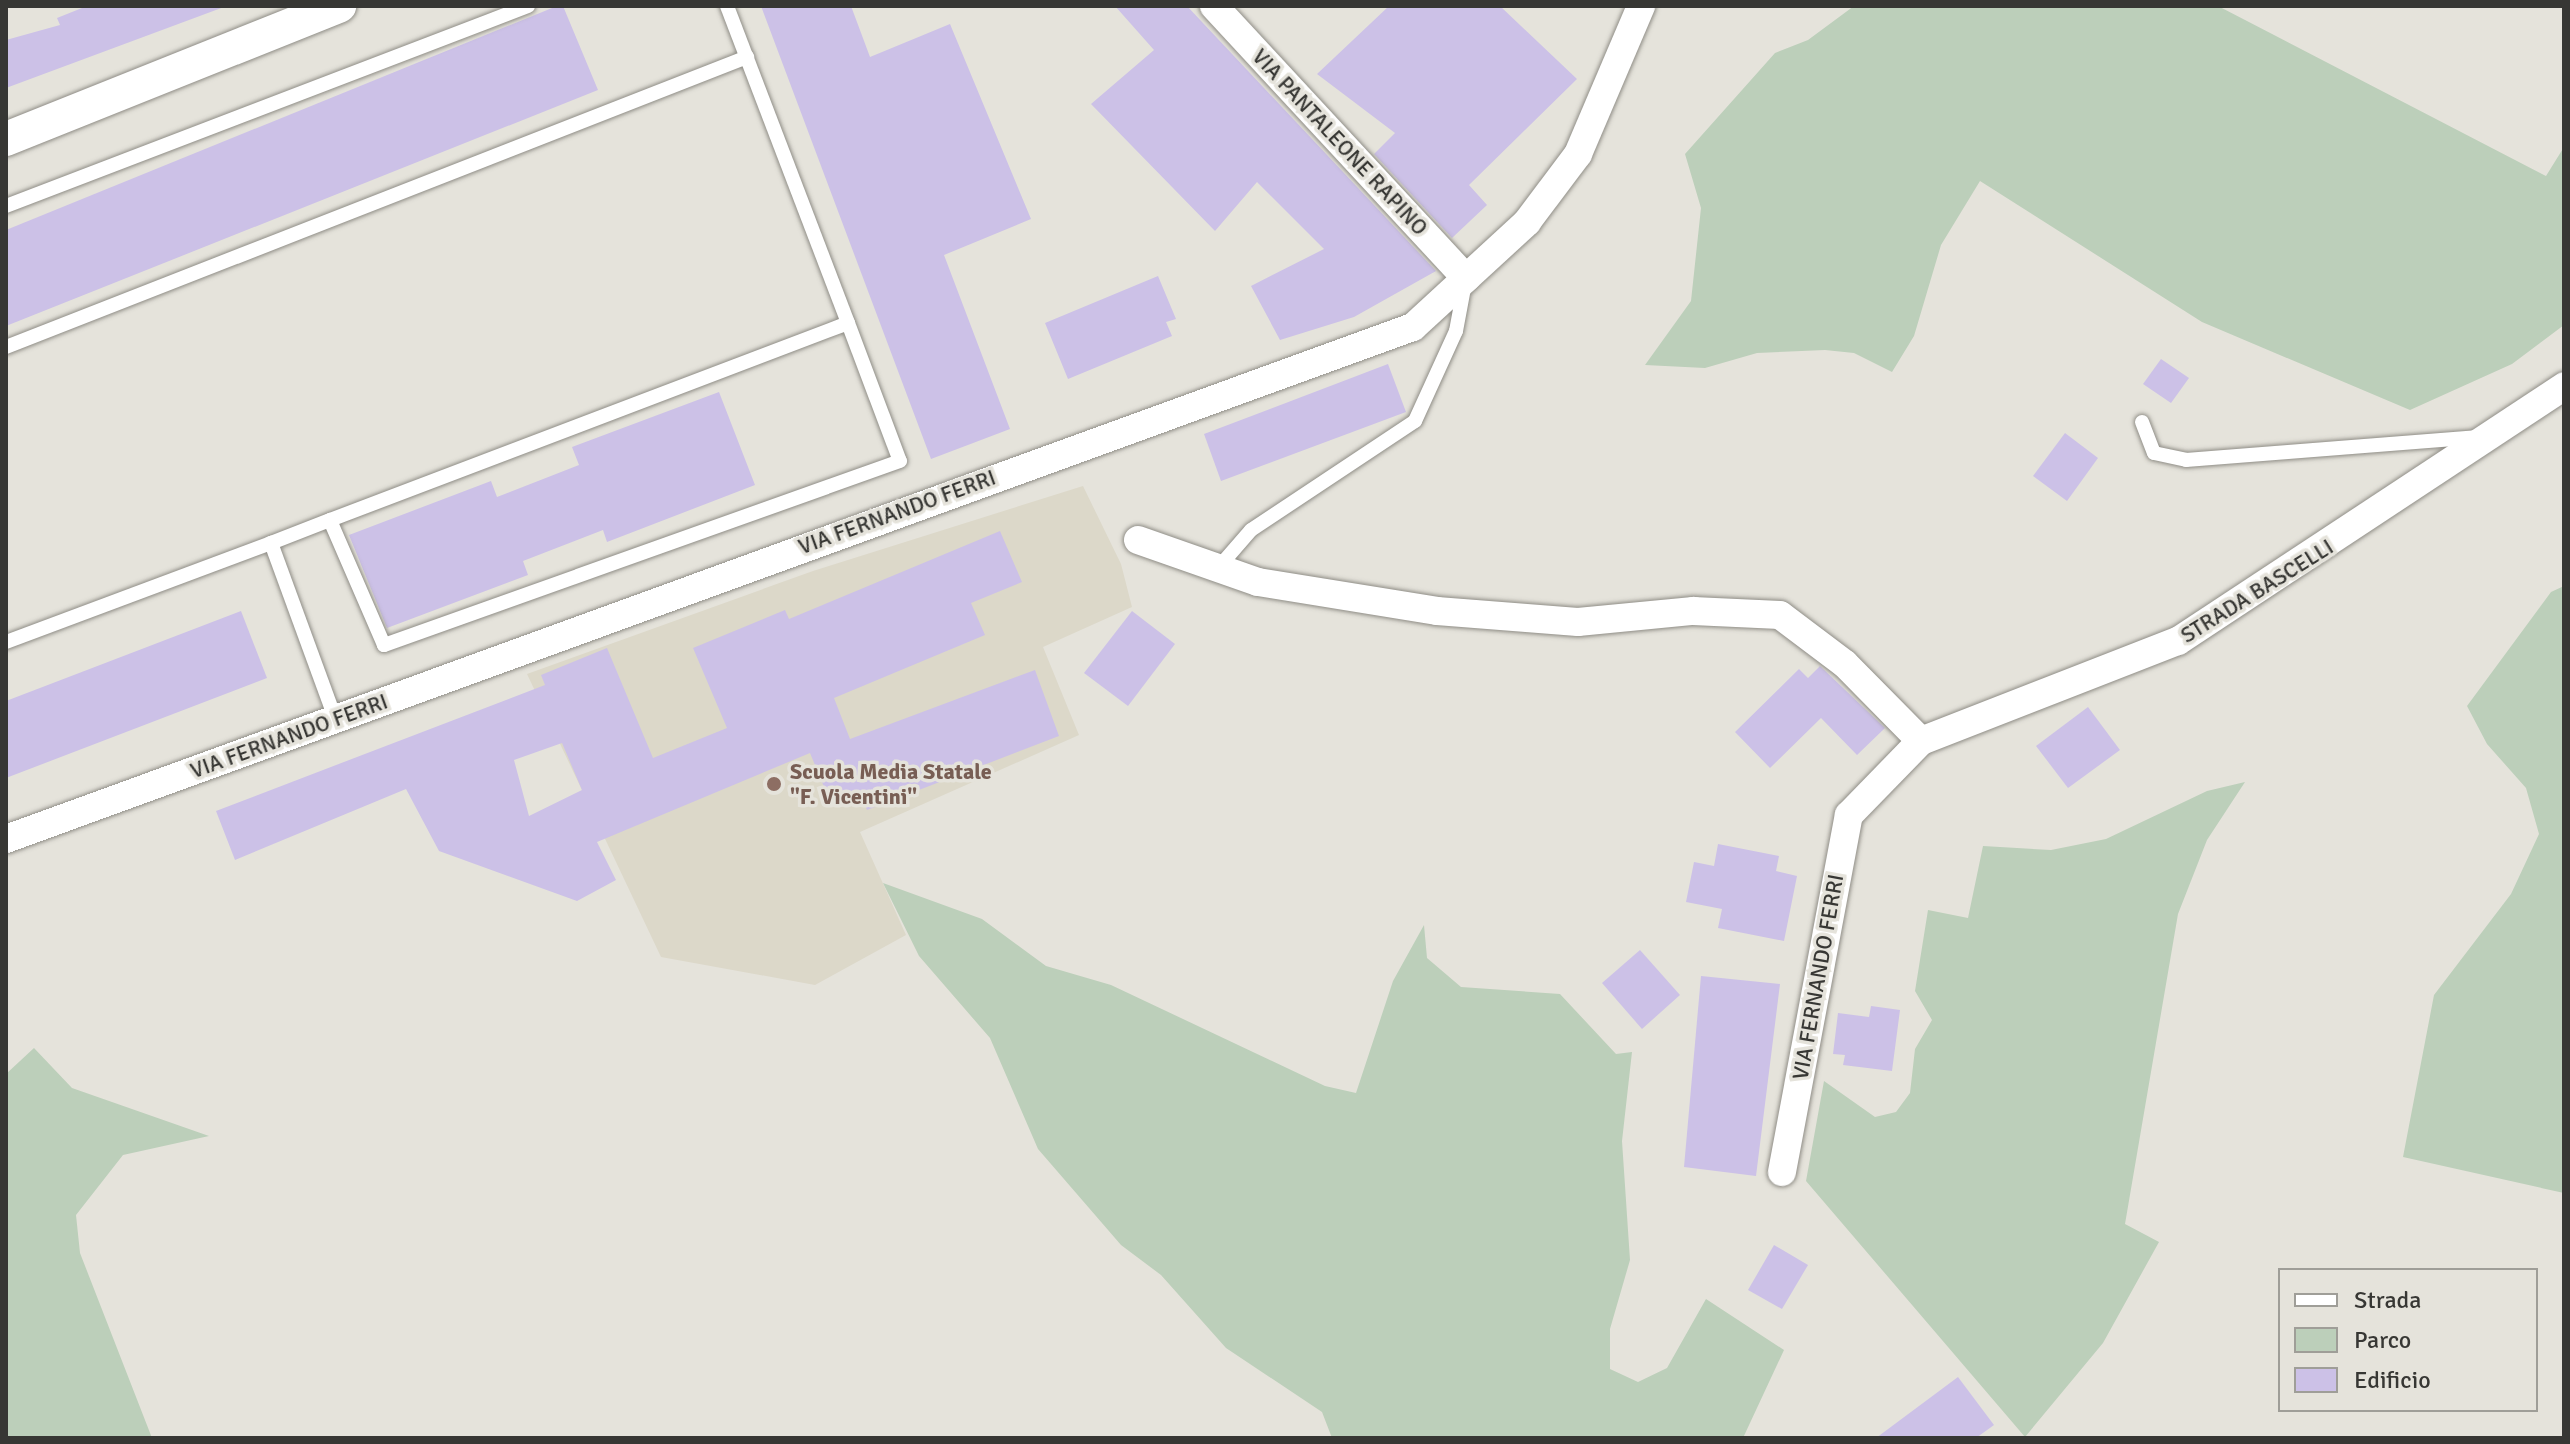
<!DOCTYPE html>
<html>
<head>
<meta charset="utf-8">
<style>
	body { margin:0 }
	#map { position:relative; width:2570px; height:1444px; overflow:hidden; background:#e5e3db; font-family:Signika,sans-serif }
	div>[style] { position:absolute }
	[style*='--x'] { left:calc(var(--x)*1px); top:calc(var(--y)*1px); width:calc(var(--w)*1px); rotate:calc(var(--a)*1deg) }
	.built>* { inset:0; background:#dcd8c9 }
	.green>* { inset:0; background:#bccfba }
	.building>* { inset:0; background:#ccc1e7 }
	.roads { filter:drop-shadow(0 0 2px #8f8d86) drop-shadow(0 0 2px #8f8d86) }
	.service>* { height:14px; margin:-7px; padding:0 7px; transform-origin:7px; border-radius:7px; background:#fff }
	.minor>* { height:28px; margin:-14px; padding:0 14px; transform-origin:14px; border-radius:14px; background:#fff }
	.tertiary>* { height:34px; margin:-17px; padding:0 17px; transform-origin:17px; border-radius:17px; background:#fff }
	.dots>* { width:22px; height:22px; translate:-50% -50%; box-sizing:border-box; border:4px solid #e5e3db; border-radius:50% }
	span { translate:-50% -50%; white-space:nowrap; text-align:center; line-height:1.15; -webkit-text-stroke:7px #e5e3db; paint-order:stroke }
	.street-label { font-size:22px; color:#373734 }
	.education-label { font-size:22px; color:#785e54; font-weight:700 }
	.left { translate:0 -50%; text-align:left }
	.frame { position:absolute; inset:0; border:8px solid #373734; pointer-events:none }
	.legend { position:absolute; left:2278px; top:1268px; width:260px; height:144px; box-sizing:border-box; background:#e5e3db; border:2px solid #9f9e98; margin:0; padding:10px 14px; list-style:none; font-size:24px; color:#373734 }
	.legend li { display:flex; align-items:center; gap:16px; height:40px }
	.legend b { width:40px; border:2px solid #9f9e98 }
</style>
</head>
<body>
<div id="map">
	<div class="built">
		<div style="clip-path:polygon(1083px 486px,1121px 564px,1132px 607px,1043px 647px,1079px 735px,860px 832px,906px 935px,815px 985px,661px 957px,527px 674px,813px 571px)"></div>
	</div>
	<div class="green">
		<div style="clip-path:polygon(1854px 6px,2218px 6px,2546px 176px,2564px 147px,2564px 325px,2512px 364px,2410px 410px,2202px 322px,1980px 181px,1941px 245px,1914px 336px,1892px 372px,1854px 353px,1825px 350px,1757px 353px,1705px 368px,1645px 365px,1691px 301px,1701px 208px,1685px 154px,1775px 53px,1808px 40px)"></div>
		<div style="clip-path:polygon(2564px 586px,2564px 1193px,2403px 1157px,2434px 995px,2511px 894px,2539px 834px,2526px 788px,2487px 744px,2467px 706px,2551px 592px)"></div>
		<div style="clip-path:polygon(2245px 782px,2207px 840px,2178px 914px,2125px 1224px,2159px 1242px,2103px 1343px,2025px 1437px,1806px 1181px,1824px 1081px,1875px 1117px,1896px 1112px,1910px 1093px,1915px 1049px,1932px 1020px,1915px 991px,1928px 910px,1968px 918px,1983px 846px,2051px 850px,2106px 839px,2207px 791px)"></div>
		<div style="clip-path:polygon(883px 883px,982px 919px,1046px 966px,1111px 985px,1325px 1086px,1356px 1093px,1393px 981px,1424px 925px,1427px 958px,1461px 987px,1560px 994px,1616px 1054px,1632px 1052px,1622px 1141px,1630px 1260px,1610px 1329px,1610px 1369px,1638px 1382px,1667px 1368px,1706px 1299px,1784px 1350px,1743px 1438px,1332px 1438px,1322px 1412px,1226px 1348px,1161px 1275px,1121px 1245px,1038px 1149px,990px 1038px,919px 956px)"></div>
		<div style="clip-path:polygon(34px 1048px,72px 1088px,209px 1136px,123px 1155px,76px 1215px,80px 1253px,152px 1438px,6px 1438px,6px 1074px)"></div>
	</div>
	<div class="building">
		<div style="clip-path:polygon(87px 6px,223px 6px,224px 7px,6px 88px,6px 40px,60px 25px,57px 18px)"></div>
		<div style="clip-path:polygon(557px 6px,563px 6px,598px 90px,6px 326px,6px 230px)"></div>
		<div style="clip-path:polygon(761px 6px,851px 6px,870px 57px,950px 24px,1031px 219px,944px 255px,1010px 429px,931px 459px)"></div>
		<div style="clip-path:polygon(1115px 6px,1187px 6px,1436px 271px,1354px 317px,1280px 340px,1251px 286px,1324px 249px,1257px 182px,1215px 231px,1091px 104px,1154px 50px)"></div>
		<div style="clip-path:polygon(1389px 6px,1500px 6px,1577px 79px,1469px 185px,1487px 205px,1452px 238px,1374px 154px,1395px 133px,1317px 74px)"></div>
		<div style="clip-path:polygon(1158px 276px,1176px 319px,1166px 322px,1172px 336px,1068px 379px,1045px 323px)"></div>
		<div style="clip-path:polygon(2161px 359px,2189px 378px,2171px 403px,2143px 384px)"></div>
		<div style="clip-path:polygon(1388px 364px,1406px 412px,1221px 481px,1204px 434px)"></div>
		<div style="clip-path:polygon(719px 392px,755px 485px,607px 542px,603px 530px,523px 561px,528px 575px,387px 628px,349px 535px,491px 481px,497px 497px,579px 465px,572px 447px)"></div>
		<div style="clip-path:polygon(2065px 433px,2098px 458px,2067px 501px,2033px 476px)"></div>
		<div style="clip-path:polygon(evenodd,1000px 531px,1022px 582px,971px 603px,985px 635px,834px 698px,850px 739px,1035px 670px,1059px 736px,867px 810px,860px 794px,832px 806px,810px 753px,597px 842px,616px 880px,577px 901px,439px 851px,406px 789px,235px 860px,216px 811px,545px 685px,541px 675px,607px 648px,653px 758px,727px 728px,693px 648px,785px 610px,789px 619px,1000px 531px,562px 743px,582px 790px,529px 816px,514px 760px,562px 743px)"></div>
		<div style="clip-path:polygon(241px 611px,267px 678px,6px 778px,6px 701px)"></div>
		<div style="clip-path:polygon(1132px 611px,1175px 644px,1128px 706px,1084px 673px)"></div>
		<div style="clip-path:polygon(1820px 666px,1885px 728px,1857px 755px,1821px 718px,1770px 768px,1735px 732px,1799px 669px,1808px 678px)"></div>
		<div style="clip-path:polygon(2088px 707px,2120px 750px,2068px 788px,2036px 746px)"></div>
		<div style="clip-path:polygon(1718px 844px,1779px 856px,1776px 871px,1797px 876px,1784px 941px,1718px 928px,1722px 909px,1686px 902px,1694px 862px,1714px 866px)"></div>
		<div style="clip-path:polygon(1640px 950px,1680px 995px,1642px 1029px,1602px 983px)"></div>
		<div style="clip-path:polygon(1701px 976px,1780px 984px,1756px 1176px,1684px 1167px)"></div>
		<div style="clip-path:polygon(1871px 1006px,1900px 1010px,1892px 1071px,1843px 1065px,1845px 1055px,1833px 1054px,1838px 1013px,1869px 1017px)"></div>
		<div style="clip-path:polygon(1774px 1245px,1808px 1265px,1782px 1309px,1748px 1290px)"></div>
		<div style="clip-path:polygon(1958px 1377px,1994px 1425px,1976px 1438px,1876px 1438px)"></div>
	</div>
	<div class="roads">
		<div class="service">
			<div style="--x:727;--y:6;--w:339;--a:69.1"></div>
			<div style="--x:848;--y:323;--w:147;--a:69.4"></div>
			<div style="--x:900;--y:461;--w:548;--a:160.37"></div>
			<div style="--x:384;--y:645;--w:136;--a:-113.4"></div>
			<div style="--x:330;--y:520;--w:554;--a:-20.82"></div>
			<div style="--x:6;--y:206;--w:559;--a:-20.96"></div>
			<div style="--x:6;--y:347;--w:796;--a:-21.37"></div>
			<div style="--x:2142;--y:422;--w:33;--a:69"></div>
			<div style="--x:2154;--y:453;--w:33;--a:12"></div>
			<div style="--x:2186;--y:460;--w:294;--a:-4.5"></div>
			<div style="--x:271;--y:543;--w:63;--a:-21.3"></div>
			<div style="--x:1218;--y:568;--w:50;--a:-49"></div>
			<div style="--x:1251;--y:530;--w:197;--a:-33.6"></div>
			<div style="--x:1415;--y:421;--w:99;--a:-65.5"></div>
			<div style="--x:1456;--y:331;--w:49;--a:-79.4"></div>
			<div style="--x:6;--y:642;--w:283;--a:-20.5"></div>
			<div style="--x:271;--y:543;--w:186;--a:69.9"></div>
		</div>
		<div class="minor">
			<div style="--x:1214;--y:6;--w:371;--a:47.2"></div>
			<div style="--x:1138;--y:540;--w:127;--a:19.3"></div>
			<div style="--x:1258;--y:582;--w:181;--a:9.2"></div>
			<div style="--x:1437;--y:611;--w:141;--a:4.5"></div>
			<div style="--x:1578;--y:622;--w:116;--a:-5.5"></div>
			<div style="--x:1693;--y:611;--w:87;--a:2.6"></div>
			<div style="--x:1780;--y:615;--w:81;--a:37"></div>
			<div style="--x:1845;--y:664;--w:108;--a:45.4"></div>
			<div style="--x:6;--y:839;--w:1497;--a:-20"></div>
			<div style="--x:1413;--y:327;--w:155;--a:-42.6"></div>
			<div style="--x:1527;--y:222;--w:85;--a:-53.1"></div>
			<div style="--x:1578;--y:154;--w:161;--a:-66.9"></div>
			<div style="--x:1782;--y:1172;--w:363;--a:-79.4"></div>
			<div style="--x:1849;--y:815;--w:103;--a:-45.8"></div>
			<div style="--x:1921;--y:741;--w:276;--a:-21.3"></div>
			<div style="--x:2178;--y:641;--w:463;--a:-33.4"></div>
		</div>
		<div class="tertiary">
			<div style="--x:6;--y:139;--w:359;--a:-21.8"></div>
		</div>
	</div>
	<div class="dots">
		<div style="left:774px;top:784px;background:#8d6e63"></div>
	</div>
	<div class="street-label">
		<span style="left:1340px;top:142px;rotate:47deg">VIA PANTALEONE RAPINO</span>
		<span style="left:897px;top:512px;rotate:-20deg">VIA FERNANDO FERRI</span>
		<span style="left:2257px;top:591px;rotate:-32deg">STRADA BASCELLI</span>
		<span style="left:289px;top:736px;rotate:-20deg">VIA FERNANDO FERRI</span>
		<span style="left:1818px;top:977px;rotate:-80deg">VIA FERNANDO FERRI</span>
	</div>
	<div class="education-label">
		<span class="left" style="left:790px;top:784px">Scuola Media Statale<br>"F. Vicentini"</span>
	</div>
	<div class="frame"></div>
	<ul class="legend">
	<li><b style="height:10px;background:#fff"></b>Strada</li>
	<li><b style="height:22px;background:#bccfba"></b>Parco</li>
	<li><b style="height:22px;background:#ccc1e7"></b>Edificio</li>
	</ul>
</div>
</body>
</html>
